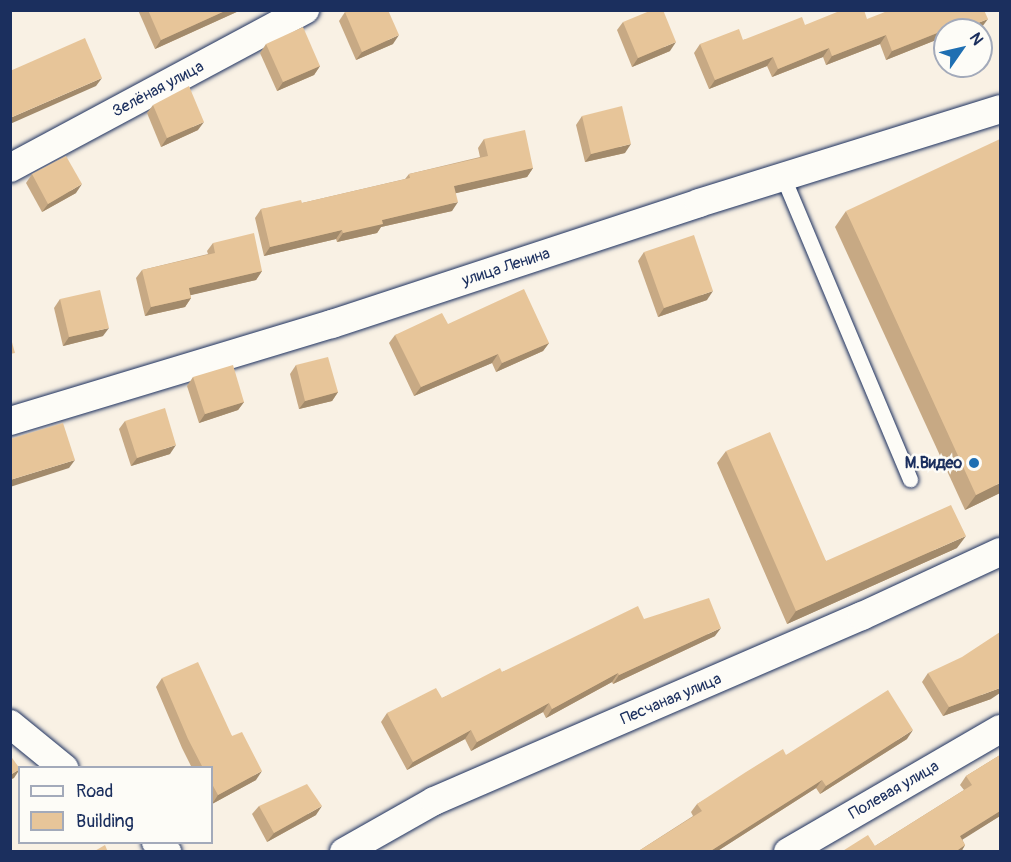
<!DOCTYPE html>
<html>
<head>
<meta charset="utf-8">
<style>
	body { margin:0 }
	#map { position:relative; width:1011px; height:862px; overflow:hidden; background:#f9f1e4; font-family:Pangolin,sans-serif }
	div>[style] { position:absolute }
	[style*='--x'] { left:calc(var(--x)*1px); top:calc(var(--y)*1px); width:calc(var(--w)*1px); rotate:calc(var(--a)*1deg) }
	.roads { filter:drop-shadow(0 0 2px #1b2f5e) drop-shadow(0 0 2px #1b2f5e) }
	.lane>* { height:15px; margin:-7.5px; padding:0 7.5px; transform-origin:7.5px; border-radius:7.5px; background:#fdfcf7 }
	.street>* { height:28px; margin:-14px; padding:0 14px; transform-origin:14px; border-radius:14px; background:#fdfcf7 }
	.wall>* { inset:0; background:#c7a984 }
	.shaded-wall>* { inset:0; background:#a28a6b }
	.building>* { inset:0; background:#e7c599 }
	.dots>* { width:16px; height:16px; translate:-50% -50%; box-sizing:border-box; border:3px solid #fdfcf7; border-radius:50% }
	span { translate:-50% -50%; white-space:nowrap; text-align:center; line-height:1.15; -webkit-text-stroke:5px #fdfcf7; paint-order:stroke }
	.street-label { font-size:16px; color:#1b2f5e }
	.poi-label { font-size:16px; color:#1b2f5e; font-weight:700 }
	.right { translate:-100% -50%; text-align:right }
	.frame { position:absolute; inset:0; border:12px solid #1b2f5e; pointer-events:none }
	.legend { position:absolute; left:18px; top:766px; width:195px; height:78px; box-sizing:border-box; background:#fdfcf7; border:2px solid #a3aaba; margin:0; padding:8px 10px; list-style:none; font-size:18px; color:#1b2f5e }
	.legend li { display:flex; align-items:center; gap:12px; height:30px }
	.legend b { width:30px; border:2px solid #a3aaba }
	.north { position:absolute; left:933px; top:18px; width:60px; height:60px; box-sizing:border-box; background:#fdfcf7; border:2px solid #a3aaba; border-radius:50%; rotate:56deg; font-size:16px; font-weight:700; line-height:24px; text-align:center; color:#1b2f5e }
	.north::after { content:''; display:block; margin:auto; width:21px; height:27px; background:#1f6fb2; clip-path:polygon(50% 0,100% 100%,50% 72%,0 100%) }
</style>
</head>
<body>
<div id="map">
	<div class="roads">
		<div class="lane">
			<div style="--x:783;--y:177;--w:328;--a:67.2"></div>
		</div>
		<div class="street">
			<div style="--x:10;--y:168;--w:335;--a:-28.2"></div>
			<div style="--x:10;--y:421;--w:336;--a:-16.8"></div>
			<div style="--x:332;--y:324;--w:386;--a:-18.2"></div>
			<div style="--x:699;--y:203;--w:315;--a:-17.3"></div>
			<div style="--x:10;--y:724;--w:70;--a:39.2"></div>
			<div style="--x:156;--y:842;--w:15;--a:42"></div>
			<div style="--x:344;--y:852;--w:103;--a:-29.5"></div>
			<div style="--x:434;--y:801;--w:466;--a:-23.4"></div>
			<div style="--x:862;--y:616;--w:152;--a:-24.9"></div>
			<div style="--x:788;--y:852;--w:245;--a:-30.1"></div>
		</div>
	</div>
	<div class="wall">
		<div style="clip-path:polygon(138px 10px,241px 10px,155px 49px)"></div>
		<div style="clip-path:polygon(345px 12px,393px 44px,356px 60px,339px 21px)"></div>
		<div style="clip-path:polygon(867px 19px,982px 27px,975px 30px,945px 30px,945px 42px,943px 43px,941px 38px,886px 60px,880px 44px,826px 65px,823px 57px,772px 77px,767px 66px,709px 89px,694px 53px,700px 44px,743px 40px,805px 25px)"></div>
		<div style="clip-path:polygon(623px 22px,670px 51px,632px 67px,617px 30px)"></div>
		<div style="clip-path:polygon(266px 44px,320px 66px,314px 75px,277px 91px,260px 53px)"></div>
		<div style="clip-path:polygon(153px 105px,198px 130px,161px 147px,147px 113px)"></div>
		<div style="clip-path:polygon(582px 116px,625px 153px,585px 162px,576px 125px)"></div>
		<div style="clip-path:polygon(484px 139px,533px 168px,527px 177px,456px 193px,452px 211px,381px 227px,377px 233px,337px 242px,336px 239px,264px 256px,255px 218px,261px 209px,302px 203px,405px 179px,409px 174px,480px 157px,478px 148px)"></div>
		<div style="clip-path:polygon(32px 174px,76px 193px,42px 212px,26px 183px)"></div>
		<div style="clip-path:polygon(846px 211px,1000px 493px,965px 510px,835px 227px)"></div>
		<div style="clip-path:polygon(213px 243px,262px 271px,256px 280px,190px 295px,191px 298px,185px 307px,145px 316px,136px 278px,142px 270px,208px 254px,207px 251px)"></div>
		<div style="clip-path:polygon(644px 252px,707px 300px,658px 317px,638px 261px)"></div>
		<div style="clip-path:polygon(60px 299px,103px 336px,63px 346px,54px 308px)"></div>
		<div style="clip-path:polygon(448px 324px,549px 343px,543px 351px,496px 372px,492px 363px,414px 396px,389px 343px,395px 335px)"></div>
		<div style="clip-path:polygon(296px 365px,338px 392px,332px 401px,299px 409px,290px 374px)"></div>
		<div style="clip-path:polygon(193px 377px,244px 402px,238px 410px,199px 423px,187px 386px)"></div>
		<div style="clip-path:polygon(125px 421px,170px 454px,131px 466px,119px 429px)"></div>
		<div style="clip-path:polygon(726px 451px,826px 561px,957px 548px,787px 624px,717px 463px)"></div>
		<div style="clip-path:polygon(644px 619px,715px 636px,613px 684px,612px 682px,546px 718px,543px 712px,471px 751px,465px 739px,407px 770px,381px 722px,387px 713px,442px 698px,502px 672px)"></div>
		<div style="clip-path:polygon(928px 673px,991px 699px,943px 716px,922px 682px)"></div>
		<div style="clip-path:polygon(162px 678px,232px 736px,256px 780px,212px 804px,212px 768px,192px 768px,182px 748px,156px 687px)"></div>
		<div style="clip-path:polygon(907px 739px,820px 794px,816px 788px,716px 852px,637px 852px,693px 816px,691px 812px,697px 804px,786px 755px)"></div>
		<div style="clip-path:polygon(1000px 755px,1000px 816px,962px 839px,965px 845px,961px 852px,841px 852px,875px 846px,964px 790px,960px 785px,966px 776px)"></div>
		<div style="clip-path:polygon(259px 806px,316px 815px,267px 842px,252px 814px)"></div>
	</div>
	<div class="shaded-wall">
		<div style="clip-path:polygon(227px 10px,241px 10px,155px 49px,161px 40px)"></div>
		<div style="clip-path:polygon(988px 19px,982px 27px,975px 30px,960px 30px)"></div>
		<div style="clip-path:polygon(945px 30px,945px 32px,941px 38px,886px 60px,892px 51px)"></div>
		<div style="clip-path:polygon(399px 35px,393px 44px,356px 60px,362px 52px)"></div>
		<div style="clip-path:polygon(886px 35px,880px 44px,826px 65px,832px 56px)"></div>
		<div style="clip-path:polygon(676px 42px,670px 51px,632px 67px,638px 58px)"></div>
		<div style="clip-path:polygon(829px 48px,823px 57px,772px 77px,778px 69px)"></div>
		<div style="clip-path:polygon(773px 57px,767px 66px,709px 89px,715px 80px)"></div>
		<div style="clip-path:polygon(320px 66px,314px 75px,277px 91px,283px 82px)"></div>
		<div style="clip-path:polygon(102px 78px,96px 86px,10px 124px,10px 118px)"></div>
		<div style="clip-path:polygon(204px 122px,198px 130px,161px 147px,167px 138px)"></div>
		<div style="clip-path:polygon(631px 144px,625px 153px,585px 162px,591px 154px)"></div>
		<div style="clip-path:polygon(533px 168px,527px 177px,448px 195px,454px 186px)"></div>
		<div style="clip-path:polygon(82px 184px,76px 193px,42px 212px,48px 204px)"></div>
		<div style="clip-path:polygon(458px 202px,452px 211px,381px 227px,377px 233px,337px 242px,343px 233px,382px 220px)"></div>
		<div style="clip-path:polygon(342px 230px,336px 239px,264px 256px,270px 247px)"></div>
		<div style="clip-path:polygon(262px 271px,256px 280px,183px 297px,189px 288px)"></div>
		<div style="clip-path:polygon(713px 291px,707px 300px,658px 317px,664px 308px)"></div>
		<div style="clip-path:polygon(191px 298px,185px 307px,145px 316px,151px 307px)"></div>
		<div style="clip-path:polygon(109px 328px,103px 336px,63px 346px,69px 337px)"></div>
		<div style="clip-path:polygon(549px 343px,543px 351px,496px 372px,502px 363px)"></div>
		<div style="clip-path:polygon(498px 354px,492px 363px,414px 396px,421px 387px)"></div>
		<div style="clip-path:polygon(338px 392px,332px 401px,299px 409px,305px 401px)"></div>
		<div style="clip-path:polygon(244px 402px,238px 410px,199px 423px,205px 414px)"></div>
		<div style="clip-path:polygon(176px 445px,170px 454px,131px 466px,137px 458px)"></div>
		<div style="clip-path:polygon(75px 460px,69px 468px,10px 487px,10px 480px)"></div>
		<div style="clip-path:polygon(1000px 483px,1000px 493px,965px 510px,976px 495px)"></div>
		<div style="clip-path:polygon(966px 536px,957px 548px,787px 624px,796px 611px)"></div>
		<div style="clip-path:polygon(721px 628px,715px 636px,613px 684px,619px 675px)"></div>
		<div style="clip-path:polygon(618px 673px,612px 682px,546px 718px,552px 709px)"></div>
		<div style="clip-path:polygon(1000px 688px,1000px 693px,991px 699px,943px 716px,949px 707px)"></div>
		<div style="clip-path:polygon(549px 703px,543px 712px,471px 751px,477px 742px)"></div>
		<div style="clip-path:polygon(471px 730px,465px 739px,407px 770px,413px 762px)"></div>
		<div style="clip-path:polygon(913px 730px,907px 739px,820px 794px,826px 786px)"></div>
		<div style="clip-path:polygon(20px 769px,14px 778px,10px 780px,10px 775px)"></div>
		<div style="clip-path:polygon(262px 771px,256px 780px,212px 804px,218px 795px)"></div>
		<div style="clip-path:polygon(822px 780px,816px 788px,716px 852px,709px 852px)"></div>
		<div style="clip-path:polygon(322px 806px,316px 815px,267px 842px,274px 833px)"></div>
		<div style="clip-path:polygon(1000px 811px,1000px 816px,954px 845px,960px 836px)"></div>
		<div style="clip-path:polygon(965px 845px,961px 852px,955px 852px)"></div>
	</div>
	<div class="building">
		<div style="clip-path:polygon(148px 10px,227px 10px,161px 40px)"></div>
		<div style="clip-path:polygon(349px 10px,388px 10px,399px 35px,362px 52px,345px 12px)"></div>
		<div style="clip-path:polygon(652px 10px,663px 10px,676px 42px,638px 58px,623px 22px)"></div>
		<div style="clip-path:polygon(842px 10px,864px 10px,867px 19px,890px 10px,984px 10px,988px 19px,960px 30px,948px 30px,947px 29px,892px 51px,886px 35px,832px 56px,829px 48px,778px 69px,773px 57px,715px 80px,700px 44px,739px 29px,743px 40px,802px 17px,805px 25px)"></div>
		<div style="clip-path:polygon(303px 27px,320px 66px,283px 82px,266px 44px)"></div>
		<div style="clip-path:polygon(85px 38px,102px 78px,10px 118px,10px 71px)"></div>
		<div style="clip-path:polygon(189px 86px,204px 122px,167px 138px,153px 105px)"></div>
		<div style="clip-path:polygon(622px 106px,631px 144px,591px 154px,582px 116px)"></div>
		<div style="clip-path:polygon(525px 130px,533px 168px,454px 186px,458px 202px,382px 220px,383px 224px,343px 233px,342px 230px,270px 247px,261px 209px,301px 200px,302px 203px,410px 178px,409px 174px,488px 156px,484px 139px)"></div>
		<div style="clip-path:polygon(1000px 139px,1000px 483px,976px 495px,846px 211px)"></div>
		<div style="clip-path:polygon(66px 156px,82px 184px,48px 204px,32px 174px)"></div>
		<div style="clip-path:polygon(254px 233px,262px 271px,189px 288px,191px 298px,151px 307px,142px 270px,215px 253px,213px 243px)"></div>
		<div style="clip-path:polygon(694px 235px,713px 291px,664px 308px,644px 252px)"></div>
		<div style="clip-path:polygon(524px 289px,549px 343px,502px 363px,498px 354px,421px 387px,395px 335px,442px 313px,448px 324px)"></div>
		<div style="clip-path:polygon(100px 290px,109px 328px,69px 337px,60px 299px)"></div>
		<div style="clip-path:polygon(10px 335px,15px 353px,10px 354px)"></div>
		<div style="clip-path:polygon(328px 357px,338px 392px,305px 401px,296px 365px)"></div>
		<div style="clip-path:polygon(233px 365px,244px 402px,205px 414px,193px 377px)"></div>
		<div style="clip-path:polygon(165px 408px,176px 445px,137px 458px,125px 421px)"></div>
		<div style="clip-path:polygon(63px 423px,75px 460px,10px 480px,10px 439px)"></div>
		<div style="clip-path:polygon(770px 432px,826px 561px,951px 505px,966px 536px,796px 611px,726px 451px)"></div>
		<div style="clip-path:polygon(709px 598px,721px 628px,619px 675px,618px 673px,552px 709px,549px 703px,477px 742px,471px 730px,413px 762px,387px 713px,436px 688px,442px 698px,500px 668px,502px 672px,638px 606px,644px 619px)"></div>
		<div style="clip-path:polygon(1000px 632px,1000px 688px,949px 707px,928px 673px,962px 657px)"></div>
		<div style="clip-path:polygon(198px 662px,232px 736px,242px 732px,262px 771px,218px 795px,212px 784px,212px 768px,203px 768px,188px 739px,162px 678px)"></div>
		<div style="clip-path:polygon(888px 690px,913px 730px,826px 786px,822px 780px,709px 852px,637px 852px,702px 811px,697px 804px,746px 772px,783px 749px,786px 755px)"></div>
		<div style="clip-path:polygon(10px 755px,20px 769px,10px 775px)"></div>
		<div style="clip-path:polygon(1000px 755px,1000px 811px,960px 836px,965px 845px,955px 852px,841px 852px,868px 835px,875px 846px,972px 785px,966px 776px)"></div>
		<div style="clip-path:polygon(307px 784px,322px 806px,274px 833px,259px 806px)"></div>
		<div style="clip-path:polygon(105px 845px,108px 852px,93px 852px)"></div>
	</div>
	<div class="dots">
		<div style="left:974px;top:463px;background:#1f6fb2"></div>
	</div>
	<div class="street-label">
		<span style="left:158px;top:89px;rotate:-28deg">Зелёная улица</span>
		<span style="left:506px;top:267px;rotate:-18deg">улица Ленина</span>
		<span style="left:671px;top:699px;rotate:-23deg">Песчаная улица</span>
		<span style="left:894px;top:790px;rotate:-30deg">Полевая улица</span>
	</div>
	<div class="poi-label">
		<span class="right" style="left:962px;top:463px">М.Видео</span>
	</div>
	<div class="frame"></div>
	<ul class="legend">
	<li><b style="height:8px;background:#fdfcf7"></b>Road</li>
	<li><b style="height:16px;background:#e7c599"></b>Building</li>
	</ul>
	<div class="north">N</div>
</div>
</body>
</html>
